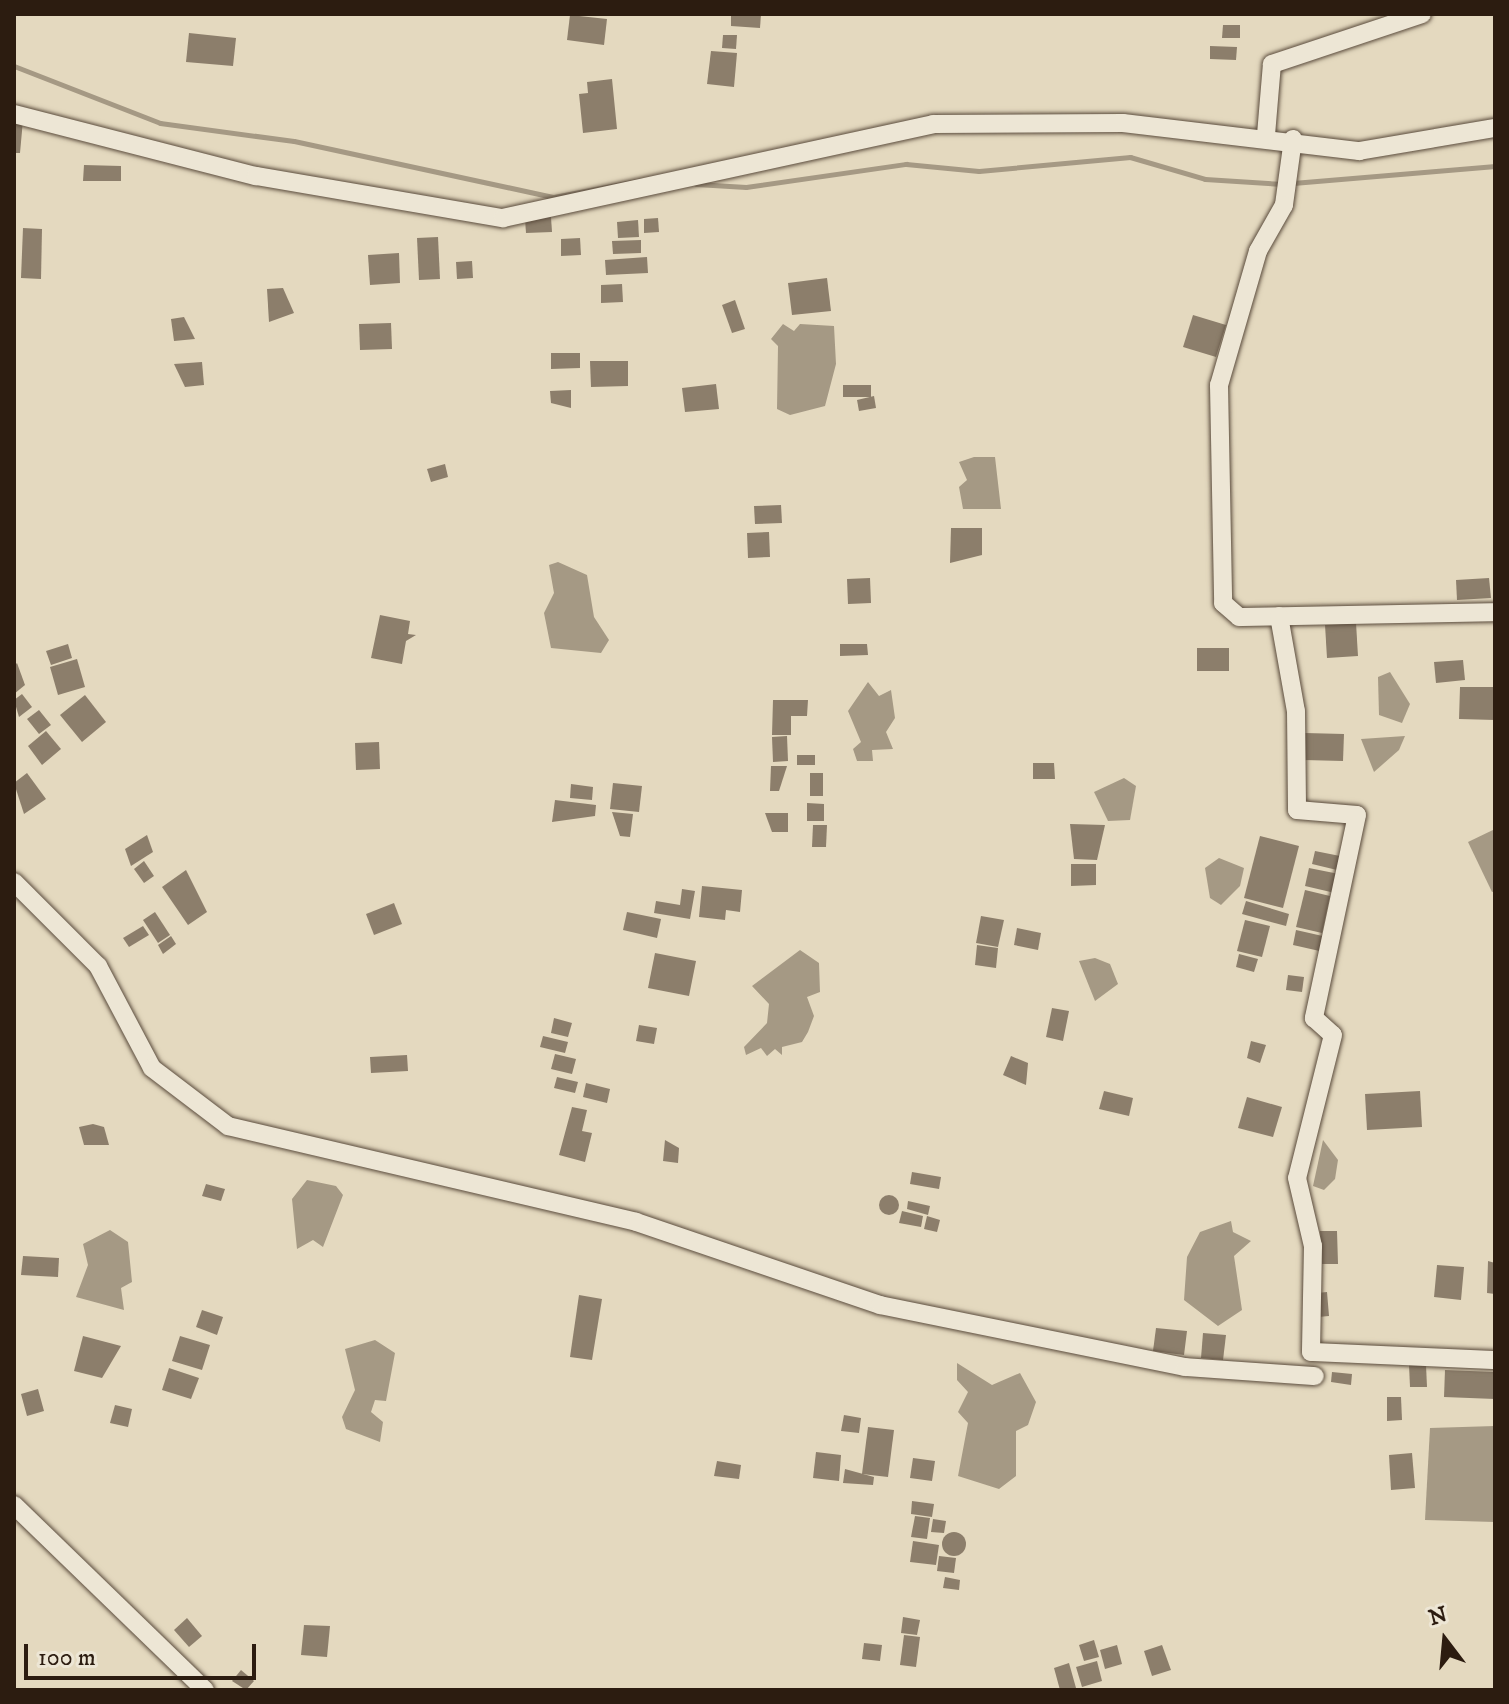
<!DOCTYPE html>
<html>
<head>
<meta charset="utf-8">
<style>
	body { margin:0 }
	#map { position:relative; width:1509px; height:1704px; overflow:hidden; background:#e4d9bf; font-family:"IM FELL DW Pica",serif }
	div>[style] { position:absolute }
	[style*='--x'] { left:calc(var(--x)*1px); top:calc(var(--y)*1px); width:calc(var(--w)*1px); rotate:calc(var(--a)*1deg) }
	.water>* { inset:0; background:#a59984 }
	.stream>* { height:5px; margin:-2.5px; padding:0 2.5px; transform-origin:2.5px; border-radius:2.5px; background:#a59984 }
	.building>* { inset:0; background:#8c7e6b }
	.round { border-radius:50% }
	.roads { filter:drop-shadow(0 0 2px #5a4b3c) drop-shadow(0 0 2px #5a4b3c) }
	.minor>* { height:18px; margin:-9px; padding:0 9px; transform-origin:9px; border-radius:9px; background:#ede6d5 }
	span { translate:-50% -50%; white-space:nowrap; text-align:center; line-height:1.15; -webkit-text-stroke:6px #ede6d5; paint-order:stroke }
	.frame { position:absolute; inset:0; border:16px solid #2c1c10; pointer-events:none }
	.north { position:absolute; left:1405px; top:1600px; width:80px; height:80px; -webkit-text-stroke:6px #ede6d5; paint-order:stroke; rotate:344deg; font-size:22px; font-weight:700; line-height:32px; text-align:center; color:#2c1c10 }
	.north::after { content:''; display:block; margin:auto; width:28px; height:36px; background:#2c1c10; clip-path:polygon(50% 0,100% 100%,50% 72%,0 100%) }
	.scale { position:absolute; left:24px; top:1644px; width:232px; height:36px; box-sizing:border-box; border:4px solid #2c1c10; border-top:0; padding-left:10px; font-size:24px; line-height:28px; white-space:nowrap; color:#2c1c10; -webkit-text-stroke:6px #ede6d5; paint-order:stroke }
</style>
</head>
<body>
<div id="map">
	<div class="water">
		<div style="clip-path:polygon(783px 324px,794px 331px,800px 324px,834px 326px,836px 364px,825px 406px,790px 415px,777px 409px,778px 346px,771px 339px)"></div>
		<div style="clip-path:polygon(974px 457px,995px 457px,1001px 509px,963px 509px,959px 487px,967px 480px,959px 462px)"></div>
		<div style="clip-path:polygon(558px 562px,587px 575px,594px 617px,609px 640px,601px 653px,551px 648px,544px 613px,554px 593px,549px 565px)"></div>
		<div style="clip-path:polygon(1390px 672px,1410px 704px,1402px 723px,1379px 715px,1378px 677px)"></div>
		<div style="clip-path:polygon(868px 682px,879px 696px,891px 690px,895px 718px,886px 732px,893px 749px,872px 750px,873px 761px,857px 761px,853px 749px,861px 742px,848px 711px)"></div>
		<div style="clip-path:polygon(1405px 736px,1399px 750px,1374px 772px,1361px 739px)"></div>
		<div style="clip-path:polygon(1124px 778px,1136px 786px,1130px 820px,1108px 821px,1094px 792px)"></div>
		<div style="clip-path:polygon(1495px 829px,1495px 891px,1492px 892px,1468px 842px)"></div>
		<div style="clip-path:polygon(1219px 858px,1244px 868px,1240px 886px,1221px 905px,1210px 898px,1205px 868px)"></div>
		<div style="clip-path:polygon(800px 950px,819px 963px,820px 992px,807px 997px,814px 1016px,808px 1032px,802px 1042px,782px 1047px,782px 1055px,775px 1049px,767px 1056px,761px 1048px,746px 1055px,744px 1047px,767px 1023px,769px 1004px,752px 986px)"></div>
		<div style="clip-path:polygon(1095px 958px,1110px 964px,1118px 984px,1095px 1001px,1079px 961px)"></div>
		<div style="clip-path:polygon(1323px 1140px,1338px 1160px,1335px 1179px,1324px 1190px,1313px 1186px)"></div>
		<div style="clip-path:polygon(307px 1180px,336px 1186px,343px 1195px,323px 1247px,313px 1240px,297px 1249px,292px 1199px)"></div>
		<div style="clip-path:polygon(1231px 1221px,1233px 1232px,1251px 1241px,1234px 1256px,1242px 1310px,1218px 1326px,1184px 1300px,1187px 1257px,1200px 1232px)"></div>
		<div style="clip-path:polygon(110px 1230px,128px 1242px,132px 1282px,121px 1288px,124px 1310px,76px 1297px,88px 1265px,83px 1244px)"></div>
		<div style="clip-path:polygon(375px 1340px,395px 1353px,386px 1401px,375px 1400px,371px 1412px,383px 1422px,380px 1442px,346px 1429px,342px 1417px,355px 1390px,345px 1349px)"></div>
		<div style="clip-path:polygon(957px 1363px,992px 1385px,1020px 1373px,1036px 1402px,1028px 1425px,1016px 1431px,1016px 1476px,999px 1489px,958px 1476px,968px 1423px,958px 1412px,968px 1392px,957px 1380px)"></div>
		<div style="clip-path:polygon(1495px 1426px,1495px 1522px,1425px 1520px,1430px 1428px)"></div>
	</div>
	<div class="stream">
		<div style="--x:14;--y:66;--w:157;--a:21.3"></div>
		<div style="--x:160;--y:123;--w:135;--a:7.7"></div>
		<div style="--x:294;--y:141;--w:266;--a:12.2"></div>
		<div style="--x:554;--y:197;--w:90;--a:-10.9"></div>
		<div style="--x:1293;--y:183;--w:203;--a:-4.8"></div>
		<div style="--x:696;--y:184;--w:50;--a:3.4"></div>
		<div style="--x:746;--y:187;--w:162;--a:-8.2"></div>
		<div style="--x:906;--y:164;--w:73;--a:5.5"></div>
		<div style="--x:979;--y:171;--w:152;--a:-5.3"></div>
		<div style="--x:1130;--y:157;--w:78;--a:16.3"></div>
		<div style="--x:1205;--y:179;--w:78;--a:3.7"></div>
	</div>
	<div class="building">
		<div style="clip-path:polygon(731px 14px,761px 14px,760px 28px,731px 26px)"></div>
		<div style="clip-path:polygon(570px 15px,607px 19px,604px 45px,567px 40px)"></div>
		<div style="clip-path:polygon(1223px 25px,1240px 25px,1240px 38px,1222px 38px)"></div>
		<div style="clip-path:polygon(189px 33px,236px 38px,233px 66px,186px 62px)"></div>
		<div style="clip-path:polygon(723px 35px,737px 35px,736px 49px,722px 48px)"></div>
		<div style="clip-path:polygon(1210px 46px,1237px 47px,1236px 60px,1210px 59px)"></div>
		<div style="clip-path:polygon(711px 51px,737px 53px,734px 87px,707px 84px)"></div>
		<div style="clip-path:polygon(612px 79px,617px 129px,583px 133px,579px 94px,588px 93px,587px 82px)"></div>
		<div style="clip-path:polygon(14px 119px,23px 120px,20px 153px,14px 153px)"></div>
		<div style="clip-path:polygon(84px 165px,121px 166px,121px 181px,83px 181px)"></div>
		<div style="clip-path:polygon(551px 217px,552px 232px,526px 233px,525px 219px)"></div>
		<div style="clip-path:polygon(658px 218px,659px 232px,644px 233px,644px 219px)"></div>
		<div style="clip-path:polygon(638px 220px,639px 237px,618px 238px,617px 222px)"></div>
		<div style="clip-path:polygon(23px 228px,42px 229px,41px 279px,21px 278px)"></div>
		<div style="clip-path:polygon(438px 237px,440px 279px,419px 280px,417px 238px)"></div>
		<div style="clip-path:polygon(580px 238px,581px 255px,561px 256px,561px 239px)"></div>
		<div style="clip-path:polygon(641px 240px,641px 253px,613px 254px,612px 241px)"></div>
		<div style="clip-path:polygon(399px 253px,400px 283px,370px 285px,368px 255px)"></div>
		<div style="clip-path:polygon(647px 257px,648px 273px,606px 275px,605px 260px)"></div>
		<div style="clip-path:polygon(472px 261px,473px 278px,457px 279px,456px 262px)"></div>
		<div style="clip-path:polygon(827px 278px,831px 311px,792px 315px,788px 283px)"></div>
		<div style="clip-path:polygon(622px 284px,623px 302px,601px 303px,601px 285px)"></div>
		<div style="clip-path:polygon(283px 288px,294px 313px,269px 322px,267px 289px)"></div>
		<div style="clip-path:polygon(735px 300px,745px 329px,732px 333px,722px 305px)"></div>
		<div style="clip-path:polygon(1193px 315px,1226px 325px,1216px 357px,1183px 347px)"></div>
		<div style="clip-path:polygon(184px 317px,195px 339px,174px 341px,171px 319px)"></div>
		<div style="clip-path:polygon(391px 323px,392px 349px,360px 350px,359px 324px)"></div>
		<div style="clip-path:polygon(551px 353px,580px 353px,580px 368px,551px 369px)"></div>
		<div style="clip-path:polygon(590px 361px,628px 361px,628px 386px,591px 387px)"></div>
		<div style="clip-path:polygon(202px 362px,204px 385px,185px 387px,174px 364px)"></div>
		<div style="clip-path:polygon(716px 384px,719px 409px,685px 412px,682px 388px)"></div>
		<div style="clip-path:polygon(843px 385px,871px 385px,871px 397px,843px 397px)"></div>
		<div style="clip-path:polygon(571px 390px,571px 408px,551px 403px,550px 391px)"></div>
		<div style="clip-path:polygon(874px 396px,876px 408px,859px 411px,857px 400px)"></div>
		<div style="clip-path:polygon(445px 464px,448px 477px,431px 482px,427px 469px)"></div>
		<div style="clip-path:polygon(781px 505px,782px 523px,755px 524px,754px 506px)"></div>
		<div style="clip-path:polygon(951px 528px,982px 528px,982px 555px,950px 563px)"></div>
		<div style="clip-path:polygon(769px 532px,770px 557px,748px 558px,747px 533px)"></div>
		<div style="clip-path:polygon(870px 578px,871px 603px,848px 604px,847px 579px)"></div>
		<div style="clip-path:polygon(1489px 578px,1491px 598px,1457px 600px,1456px 580px)"></div>
		<div style="clip-path:polygon(380px 615px,410px 621px,408px 634px,416px 635px,406px 641px,402px 664px,371px 658px)"></div>
		<div style="clip-path:polygon(1356px 623px,1358px 656px,1327px 658px,1325px 625px)"></div>
		<div style="clip-path:polygon(68px 644px,72px 658px,51px 665px,46px 651px)"></div>
		<div style="clip-path:polygon(840px 644px,867px 644px,868px 655px,840px 656px)"></div>
		<div style="clip-path:polygon(1197px 648px,1229px 648px,1229px 671px,1197px 671px)"></div>
		<div style="clip-path:polygon(77px 659px,85px 687px,58px 695px,50px 667px)"></div>
		<div style="clip-path:polygon(1463px 660px,1465px 680px,1436px 683px,1434px 662px)"></div>
		<div style="clip-path:polygon(17px 663px,25px 685px,14px 694px,14px 666px)"></div>
		<div style="clip-path:polygon(1460px 687px,1495px 687px,1495px 720px,1459px 719px)"></div>
		<div style="clip-path:polygon(22px 694px,32px 707px,19px 717px,14px 700px)"></div>
		<div style="clip-path:polygon(85px 695px,106px 722px,82px 742px,60px 715px)"></div>
		<div style="clip-path:polygon(773px 700px,808px 700px,807px 716px,791px 716px,791px 735px,772px 735px)"></div>
		<div style="clip-path:polygon(39px 710px,51px 725px,39px 734px,27px 719px)"></div>
		<div style="clip-path:polygon(46px 731px,61px 749px,42px 765px,28px 746px)"></div>
		<div style="clip-path:polygon(1305px 733px,1344px 734px,1343px 761px,1304px 760px)"></div>
		<div style="clip-path:polygon(787px 736px,788px 761px,773px 762px,772px 737px)"></div>
		<div style="clip-path:polygon(379px 742px,380px 769px,356px 770px,355px 743px)"></div>
		<div style="clip-path:polygon(797px 755px,815px 755px,815px 765px,797px 765px)"></div>
		<div style="clip-path:polygon(1033px 763px,1054px 763px,1055px 779px,1033px 779px)"></div>
		<div style="clip-path:polygon(771px 766px,787px 766px,779px 791px,770px 791px)"></div>
		<div style="clip-path:polygon(27px 773px,46px 799px,24px 814px,14px 783px)"></div>
		<div style="clip-path:polygon(810px 773px,823px 773px,823px 796px,810px 796px)"></div>
		<div style="clip-path:polygon(613px 783px,642px 786px,639px 812px,610px 809px)"></div>
		<div style="clip-path:polygon(571px 784px,593px 787px,592px 800px,570px 798px)"></div>
		<div style="clip-path:polygon(555px 800px,596px 805px,595px 816px,552px 822px)"></div>
		<div style="clip-path:polygon(807px 803px,824px 804px,824px 821px,807px 821px)"></div>
		<div style="clip-path:polygon(612px 812px,633px 814px,630px 837px,620px 836px)"></div>
		<div style="clip-path:polygon(765px 813px,788px 813px,788px 832px,772px 832px)"></div>
		<div style="clip-path:polygon(1070px 824px,1105px 825px,1097px 860px,1074px 859px)"></div>
		<div style="clip-path:polygon(813px 825px,827px 825px,826px 847px,812px 847px)"></div>
		<div style="clip-path:polygon(147px 835px,153px 852px,131px 866px,125px 849px)"></div>
		<div style="clip-path:polygon(1260px 836px,1299px 846px,1283px 908px,1244px 898px)"></div>
		<div style="clip-path:polygon(1315px 851px,1340px 856px,1337px 870px,1312px 864px)"></div>
		<div style="clip-path:polygon(144px 861px,154px 876px,144px 883px,134px 869px)"></div>
		<div style="clip-path:polygon(1071px 864px,1096px 864px,1096px 885px,1071px 886px)"></div>
		<div style="clip-path:polygon(1309px 868px,1339px 874px,1335px 893px,1305px 886px)"></div>
		<div style="clip-path:polygon(186px 870px,207px 912px,188px 925px,162px 887px)"></div>
		<div style="clip-path:polygon(702px 886px,742px 890px,740px 912px,726px 910px,725px 920px,699px 917px)"></div>
		<div style="clip-path:polygon(682px 889px,695px 891px,690px 919px,654px 913px,656px 901px,680px 905px)"></div>
		<div style="clip-path:polygon(1305px 890px,1330px 896px,1322px 933px,1296px 927px)"></div>
		<div style="clip-path:polygon(1246px 901px,1289px 914px,1286px 926px,1242px 914px)"></div>
		<div style="clip-path:polygon(394px 903px,402px 924px,374px 935px,366px 914px)"></div>
		<div style="clip-path:polygon(155px 912px,170px 935px,158px 943px,143px 920px)"></div>
		<div style="clip-path:polygon(627px 912px,661px 919px,657px 938px,623px 930px)"></div>
		<div style="clip-path:polygon(981px 916px,1004px 920px,998px 947px,976px 943px)"></div>
		<div style="clip-path:polygon(1245px 920px,1270px 926px,1262px 957px,1237px 951px)"></div>
		<div style="clip-path:polygon(143px 926px,149px 935px,129px 947px,123px 938px)"></div>
		<div style="clip-path:polygon(1017px 928px,1041px 933px,1038px 950px,1014px 945px)"></div>
		<div style="clip-path:polygon(1296px 930px,1327px 937px,1324px 952px,1293px 945px)"></div>
		<div style="clip-path:polygon(171px 936px,176px 944px,163px 954px,158px 945px)"></div>
		<div style="clip-path:polygon(977px 945px,998px 948px,996px 968px,975px 965px)"></div>
		<div style="clip-path:polygon(655px 953px,696px 961px,689px 996px,648px 988px)"></div>
		<div style="clip-path:polygon(1239px 954px,1258px 959px,1254px 972px,1236px 967px)"></div>
		<div style="clip-path:polygon(1288px 975px,1304px 977px,1302px 992px,1286px 990px)"></div>
		<div style="clip-path:polygon(1052px 1008px,1069px 1011px,1063px 1041px,1046px 1037px)"></div>
		<div style="clip-path:polygon(554px 1018px,572px 1023px,568px 1037px,551px 1033px)"></div>
		<div style="clip-path:polygon(639px 1025px,657px 1028px,654px 1044px,636px 1041px)"></div>
		<div style="clip-path:polygon(543px 1036px,568px 1042px,565px 1053px,540px 1047px)"></div>
		<div style="clip-path:polygon(1251px 1041px,1266px 1045px,1260px 1063px,1247px 1058px)"></div>
		<div style="clip-path:polygon(555px 1054px,576px 1059px,572px 1074px,551px 1069px)"></div>
		<div style="clip-path:polygon(407px 1055px,408px 1071px,371px 1073px,370px 1057px)"></div>
		<div style="clip-path:polygon(1011px 1056px,1028px 1063px,1026px 1085px,1003px 1075px)"></div>
		<div style="clip-path:polygon(557px 1077px,578px 1082px,575px 1093px,554px 1088px)"></div>
		<div style="clip-path:polygon(586px 1083px,610px 1089px,607px 1103px,583px 1097px)"></div>
		<div style="clip-path:polygon(1104px 1091px,1133px 1098px,1129px 1116px,1099px 1109px)"></div>
		<div style="clip-path:polygon(1420px 1091px,1422px 1127px,1367px 1130px,1365px 1094px)"></div>
		<div style="clip-path:polygon(1247px 1097px,1282px 1107px,1273px 1137px,1238px 1128px)"></div>
		<div style="clip-path:polygon(572px 1107px,587px 1110px,582px 1131px,592px 1133px,585px 1162px,559px 1155px)"></div>
		<div style="clip-path:polygon(93px 1124px,104px 1127px,109px 1145px,84px 1145px,79px 1127px)"></div>
		<div style="clip-path:polygon(665px 1140px,679px 1148px,678px 1163px,663px 1161px)"></div>
		<div style="clip-path:polygon(912px 1172px,941px 1177px,939px 1189px,910px 1184px)"></div>
		<div style="clip-path:polygon(206px 1184px,225px 1189px,221px 1201px,202px 1196px)"></div>
		<div class="round" style="left:879px;top:1195px;width:20px;height:20px"></div>
		<div style="clip-path:polygon(908px 1201px,930px 1206px,928px 1215px,907px 1209px)"></div>
		<div style="clip-path:polygon(902px 1211px,923px 1216px,921px 1227px,899px 1223px)"></div>
		<div style="clip-path:polygon(927px 1216px,940px 1220px,937px 1232px,924px 1229px)"></div>
		<div style="clip-path:polygon(1320px 1231px,1337px 1231px,1338px 1264px,1322px 1264px)"></div>
		<div style="clip-path:polygon(23px 1256px,59px 1258px,58px 1277px,21px 1275px)"></div>
		<div style="clip-path:polygon(1488px 1261px,1495px 1263px,1495px 1294px,1487px 1293px)"></div>
		<div style="clip-path:polygon(1437px 1265px,1464px 1267px,1461px 1300px,1434px 1297px)"></div>
		<div style="clip-path:polygon(1327px 1292px,1329px 1316px,1318px 1317px,1317px 1293px)"></div>
		<div style="clip-path:polygon(579px 1295px,602px 1299px,592px 1360px,570px 1357px)"></div>
		<div style="clip-path:polygon(202px 1310px,223px 1317px,217px 1335px,196px 1327px)"></div>
		<div style="clip-path:polygon(1156px 1328px,1187px 1331px,1184px 1355px,1153px 1351px)"></div>
		<div style="clip-path:polygon(1203px 1333px,1226px 1335px,1223px 1360px,1201px 1358px)"></div>
		<div style="clip-path:polygon(83px 1336px,121px 1346px,102px 1378px,74px 1371px)"></div>
		<div style="clip-path:polygon(180px 1336px,210px 1345px,202px 1370px,172px 1361px)"></div>
		<div style="clip-path:polygon(1409px 1365px,1426px 1365px,1427px 1387px,1410px 1387px)"></div>
		<div style="clip-path:polygon(169px 1368px,199px 1378px,191px 1399px,162px 1390px)"></div>
		<div style="clip-path:polygon(1445px 1370px,1495px 1372px,1495px 1399px,1444px 1397px)"></div>
		<div style="clip-path:polygon(1332px 1372px,1352px 1374px,1351px 1385px,1331px 1382px)"></div>
		<div style="clip-path:polygon(38px 1389px,44px 1411px,27px 1416px,21px 1394px)"></div>
		<div style="clip-path:polygon(1387px 1397px,1401px 1397px,1402px 1420px,1387px 1421px)"></div>
		<div style="clip-path:polygon(115px 1405px,132px 1409px,128px 1427px,110px 1423px)"></div>
		<div style="clip-path:polygon(844px 1415px,861px 1418px,859px 1433px,841px 1431px)"></div>
		<div style="clip-path:polygon(868px 1427px,894px 1430px,888px 1477px,862px 1474px)"></div>
		<div style="clip-path:polygon(816px 1452px,841px 1455px,839px 1481px,813px 1478px)"></div>
		<div style="clip-path:polygon(1412px 1453px,1415px 1488px,1391px 1490px,1389px 1455px)"></div>
		<div style="clip-path:polygon(913px 1458px,935px 1461px,932px 1481px,910px 1478px)"></div>
		<div style="clip-path:polygon(717px 1461px,741px 1465px,739px 1479px,714px 1476px)"></div>
		<div style="clip-path:polygon(845px 1469px,874px 1477px,873px 1485px,843px 1483px)"></div>
		<div style="clip-path:polygon(912px 1501px,934px 1504px,932px 1517px,911px 1514px)"></div>
		<div style="clip-path:polygon(915px 1516px,930px 1518px,927px 1539px,911px 1537px)"></div>
		<div style="clip-path:polygon(933px 1519px,946px 1521px,944px 1533px,931px 1532px)"></div>
		<div class="round" style="left:942px;top:1532px;width:24px;height:24px"></div>
		<div style="clip-path:polygon(913px 1541px,939px 1545px,936px 1565px,910px 1562px)"></div>
		<div style="clip-path:polygon(939px 1556px,956px 1558px,954px 1573px,937px 1571px)"></div>
		<div style="clip-path:polygon(945px 1577px,960px 1580px,959px 1590px,943px 1588px)"></div>
		<div style="clip-path:polygon(903px 1617px,920px 1620px,917px 1635px,901px 1633px)"></div>
		<div style="clip-path:polygon(187px 1618px,202px 1636px,189px 1647px,174px 1630px)"></div>
		<div style="clip-path:polygon(304px 1625px,330px 1626px,327px 1657px,301px 1655px)"></div>
		<div style="clip-path:polygon(904px 1635px,920px 1637px,916px 1667px,900px 1665px)"></div>
		<div style="clip-path:polygon(1094px 1640px,1099px 1657px,1084px 1661px,1079px 1645px)"></div>
		<div style="clip-path:polygon(864px 1643px,882px 1645px,880px 1661px,862px 1659px)"></div>
		<div style="clip-path:polygon(1117px 1645px,1122px 1664px,1105px 1669px,1100px 1650px)"></div>
		<div style="clip-path:polygon(1162px 1645px,1171px 1670px,1152px 1676px,1144px 1651px)"></div>
		<div style="clip-path:polygon(1097px 1661px,1102px 1681px,1082px 1687px,1076px 1667px)"></div>
		<div style="clip-path:polygon(1069px 1663px,1076px 1688px,1060px 1690px,1054px 1668px)"></div>
		<div style="clip-path:polygon(241px 1670px,254px 1681px,246px 1690px,232px 1681px)"></div>
	</div>
	<div class="roads">
		<div class="minor">
			<div style="--x:14;--y:114;--w:250;--a:14.4"></div>
			<div style="--x:256;--y:176;--w:251;--a:9.7"></div>
			<div style="--x:503;--y:218;--w:440;--a:-12.3"></div>
			<div style="--x:933;--y:124;--w:190;--a:-0.3"></div>
			<div style="--x:1123;--y:123;--w:238;--a:6.8"></div>
			<div style="--x:1359;--y:151;--w:138;--a:-9.6"></div>
			<div style="--x:1266;--y:135;--w:71;--a:-85.2"></div>
			<div style="--x:1272;--y:64;--w:158;--a:-18.4"></div>
			<div style="--x:1293;--y:139;--w:67;--a:97.8"></div>
			<div style="--x:1284;--y:205;--w:53;--a:119.5"></div>
			<div style="--x:1258;--y:251;--w:140;--a:106.2"></div>
			<div style="--x:1219;--y:385;--w:218;--a:88.9"></div>
			<div style="--x:1223;--y:603;--w:21;--a:41"></div>
			<div style="--x:1239;--y:617;--w:256;--a:-1.1"></div>
			<div style="--x:1279;--y:616;--w:97;--a:79.9"></div>
			<div style="--x:1296;--y:711;--w:99;--a:89.4"></div>
			<div style="--x:1297;--y:810;--w:60;--a:4.8"></div>
			<div style="--x:1357;--y:815;--w:208;--a:102"></div>
			<div style="--x:1314;--y:1018;--w:25;--a:42"></div>
			<div style="--x:1333;--y:1035;--w:147;--a:104.1"></div>
			<div style="--x:1297;--y:1178;--w:70;--a:76.8"></div>
			<div style="--x:1313;--y:1246;--w:106;--a:91.1"></div>
			<div style="--x:1311;--y:1352;--w:184;--a:2.5"></div>
			<div style="--x:14;--y:882;--w:119;--a:45"></div>
			<div style="--x:98;--y:966;--w:115;--a:62.1"></div>
			<div style="--x:152;--y:1068;--w:96;--a:37.3"></div>
			<div style="--x:228;--y:1126;--w:419;--a:13.2"></div>
			<div style="--x:636;--y:1222;--w:258;--a:18.8"></div>
			<div style="--x:880;--y:1305;--w:311;--a:11.5"></div>
			<div style="--x:1185;--y:1367;--w:130;--a:4"></div>
			<div style="--x:14;--y:1505;--w:266;--a:44.1"></div>
		</div>
	</div>
	<div class="frame"></div>
	<div class="north">N</div>
	<div class="scale">100 m</div>
</div>
</body>
</html>
